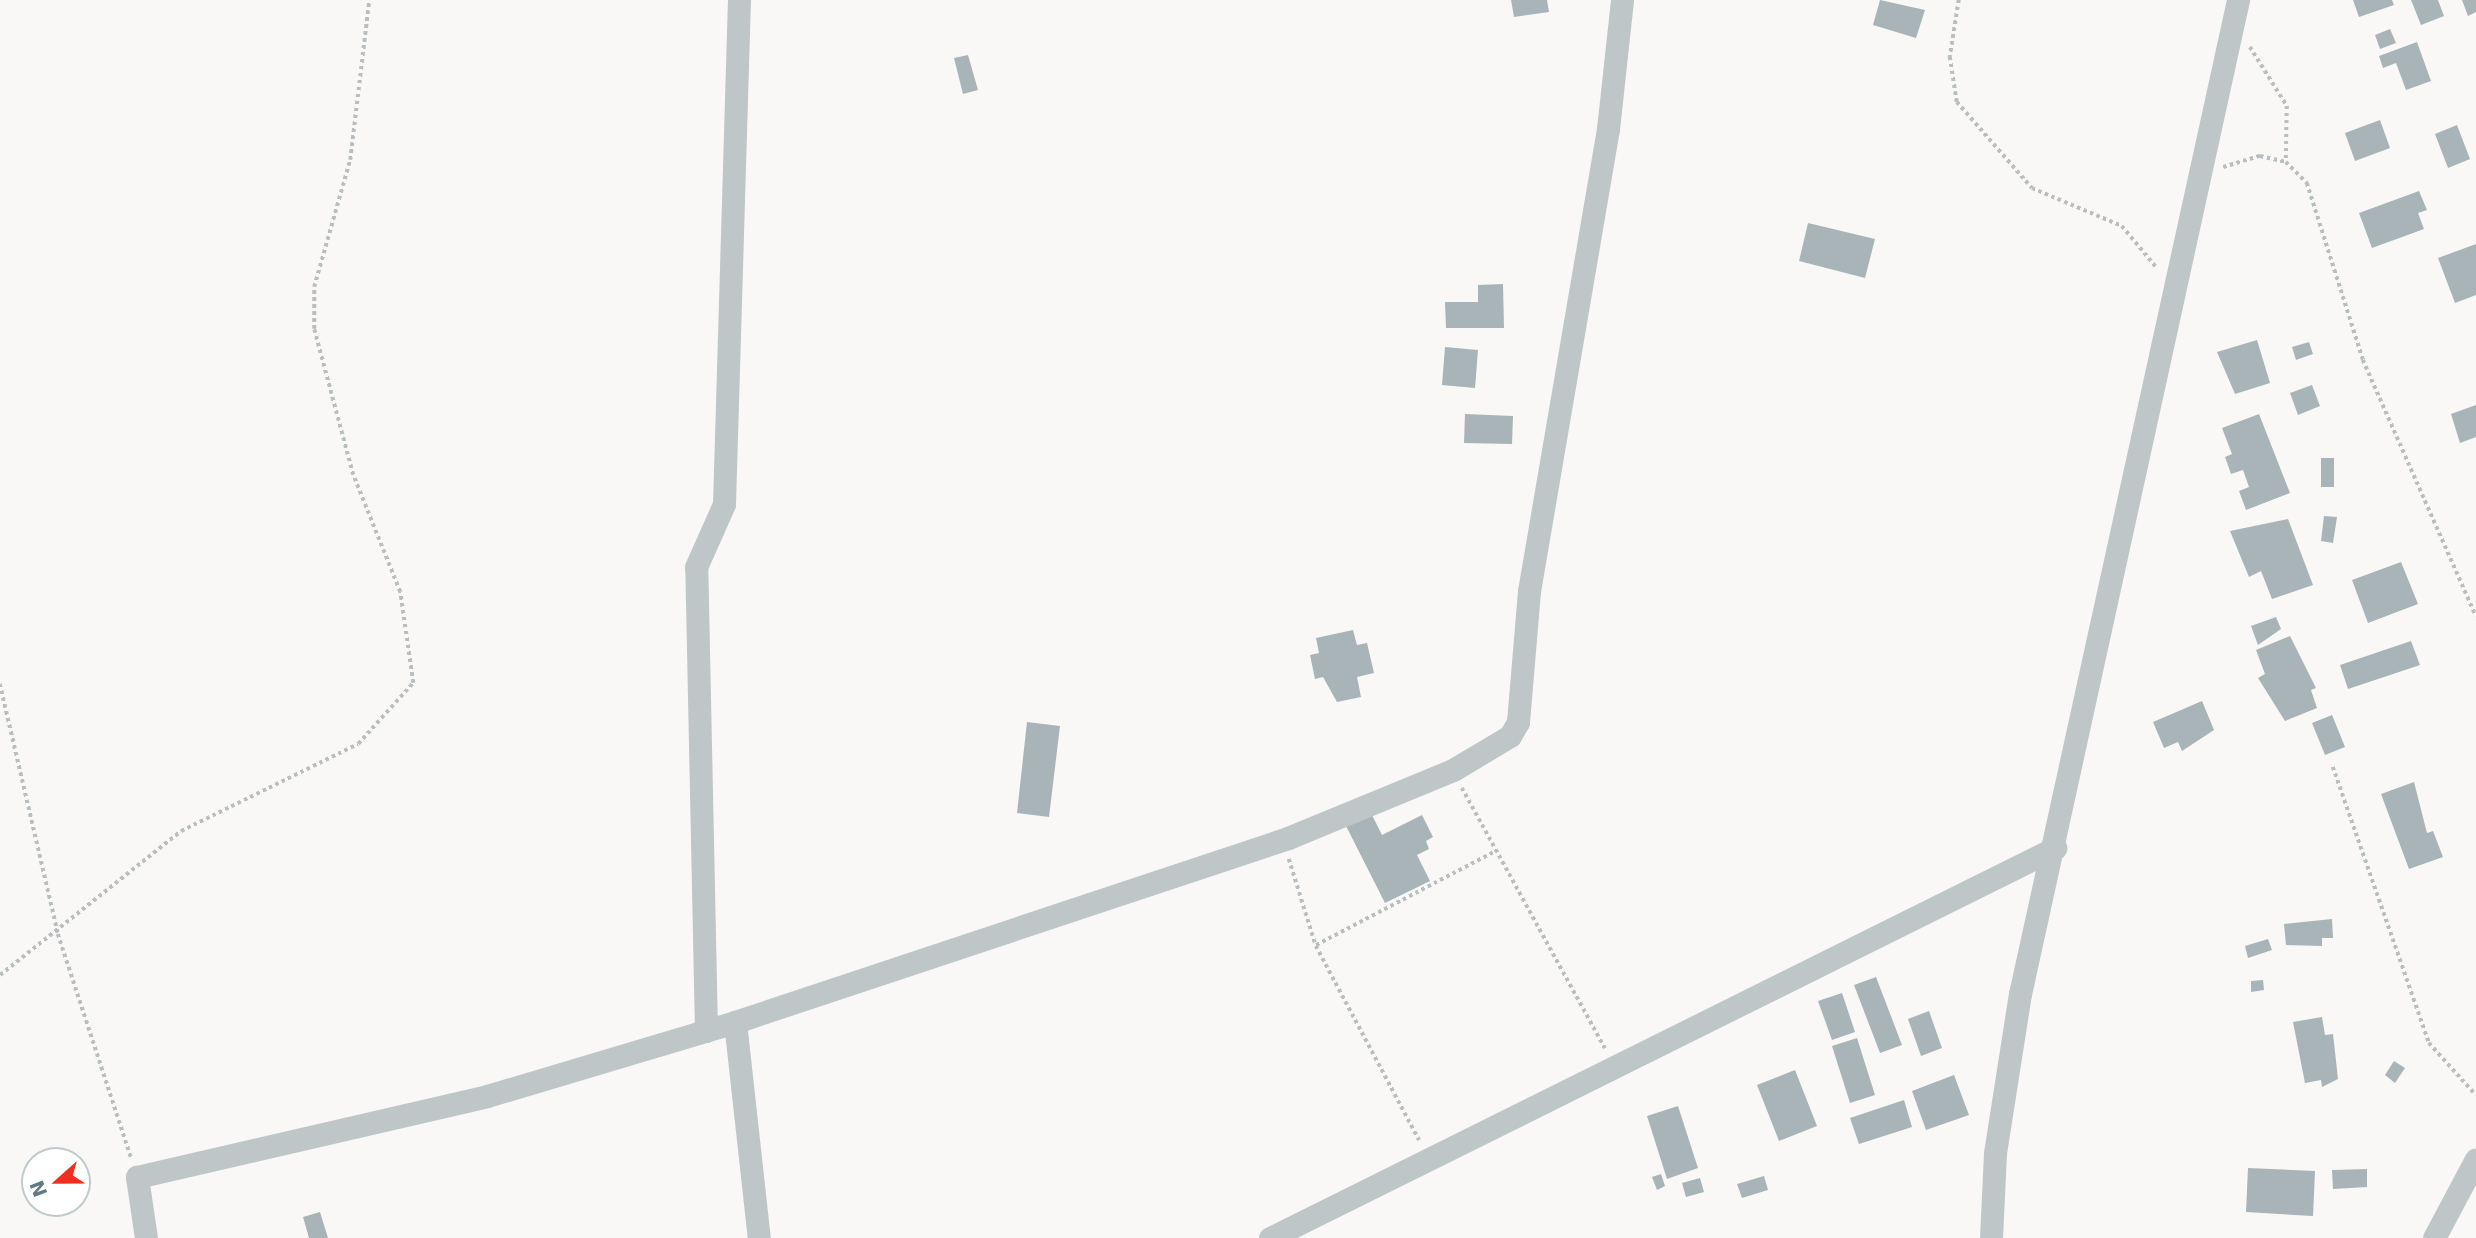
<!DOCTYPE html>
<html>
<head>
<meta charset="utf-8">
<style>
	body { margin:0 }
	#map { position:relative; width:2476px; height:1238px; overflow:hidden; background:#f9f8f6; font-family:"DejaVu Sans",sans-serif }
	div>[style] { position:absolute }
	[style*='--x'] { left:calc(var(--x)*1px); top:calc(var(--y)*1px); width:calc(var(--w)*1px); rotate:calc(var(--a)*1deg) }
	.building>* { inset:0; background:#a8b4b8 }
	.path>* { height:3.5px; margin-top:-1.75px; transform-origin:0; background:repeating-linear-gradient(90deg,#b9bec0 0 3.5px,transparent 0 7px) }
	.street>* { height:23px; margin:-11.5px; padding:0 11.5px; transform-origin:11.5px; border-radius:11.5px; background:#bfc6c8 }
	span { translate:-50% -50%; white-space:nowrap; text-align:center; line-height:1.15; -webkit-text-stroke:7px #fff; paint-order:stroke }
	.north { position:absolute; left:21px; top:1147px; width:70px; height:70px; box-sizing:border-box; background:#fff; border:2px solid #c0cacd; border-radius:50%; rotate:249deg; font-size:19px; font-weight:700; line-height:28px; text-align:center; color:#627a83 }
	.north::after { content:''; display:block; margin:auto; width:24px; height:32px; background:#ef2f20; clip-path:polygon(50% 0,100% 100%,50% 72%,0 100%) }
</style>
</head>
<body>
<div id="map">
	<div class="building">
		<div style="clip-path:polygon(1511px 0,1547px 0,1549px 12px,1514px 17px)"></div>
		<div style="clip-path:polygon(1880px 0,1925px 10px,1916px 38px,1873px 25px)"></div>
		<div style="clip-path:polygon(2353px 0,2392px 0,2394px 5px,2359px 17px)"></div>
		<div style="clip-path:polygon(2411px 0,2438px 0,2444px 16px,2421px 25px)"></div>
		<div style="clip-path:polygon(2462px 0,2476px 0,2476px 12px,2468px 16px)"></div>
		<div style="clip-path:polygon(2390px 29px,2396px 43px,2380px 49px,2375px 35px)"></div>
		<div style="clip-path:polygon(2417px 42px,2431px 81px,2406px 90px,2396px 63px,2383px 68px,2379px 56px)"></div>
		<div style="clip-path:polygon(968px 55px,978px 90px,963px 94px,954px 58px)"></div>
		<div style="clip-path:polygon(2380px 120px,2390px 148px,2355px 161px,2345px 133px)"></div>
		<div style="clip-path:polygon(2457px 125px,2470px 159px,2448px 168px,2435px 134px)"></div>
		<div style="clip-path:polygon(2419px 191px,2427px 210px,2418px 213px,2424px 229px,2372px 248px,2359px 213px)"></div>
		<div style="clip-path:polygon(1808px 223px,1875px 239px,1865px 278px,1799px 261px)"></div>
		<div style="clip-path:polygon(2476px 244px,2476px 295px,2455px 303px,2438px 258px)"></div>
		<div style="clip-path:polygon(1503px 284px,1504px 328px,1446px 328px,1445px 302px,1478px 302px,1478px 285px)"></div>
		<div style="clip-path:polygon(2257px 340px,2270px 383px,2235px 394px,2217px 352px)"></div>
		<div style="clip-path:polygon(2309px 342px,2313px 354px,2296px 360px,2292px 347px)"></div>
		<div style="clip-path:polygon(1445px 347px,1478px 350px,1475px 388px,1442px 385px)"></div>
		<div style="clip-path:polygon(2312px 385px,2320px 406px,2298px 415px,2290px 393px)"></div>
		<div style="clip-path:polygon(2476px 405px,2476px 437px,2460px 443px,2451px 414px)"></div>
		<div style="clip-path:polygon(1465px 414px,1513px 416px,1512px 444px,1464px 443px)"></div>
		<div style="clip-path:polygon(2259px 414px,2290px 493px,2246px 510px,2239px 491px,2249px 487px,2243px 470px,2231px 474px,2225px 457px,2232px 454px,2222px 428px)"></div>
		<div style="clip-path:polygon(2321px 458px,2334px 458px,2334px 487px,2321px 487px)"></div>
		<div style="clip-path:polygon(2324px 516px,2337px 517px,2333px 543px,2321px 541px)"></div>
		<div style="clip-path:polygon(2288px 519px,2313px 585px,2272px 599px,2261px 571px,2249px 577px,2230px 531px)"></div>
		<div style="clip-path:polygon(2401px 562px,2418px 604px,2368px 623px,2352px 580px)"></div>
		<div style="clip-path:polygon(2276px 617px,2281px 629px,2258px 645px,2251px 626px)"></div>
		<div style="clip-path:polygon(1353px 630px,1357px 645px,1367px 643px,1374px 673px,1357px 677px,1361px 697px,1337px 702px,1323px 677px,1315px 679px,1310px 655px,1319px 653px,1316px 638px)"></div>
		<div style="clip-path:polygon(2290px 636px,2316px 688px,2311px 690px,2317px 708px,2285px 721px,2258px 678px,2265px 674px,2256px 650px)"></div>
		<div style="clip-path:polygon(2411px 641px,2420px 665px,2348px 689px,2340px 665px)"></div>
		<div style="clip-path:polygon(2202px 701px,2214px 730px,2182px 751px,2178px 742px,2164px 748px,2153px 722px)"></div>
		<div style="clip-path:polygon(2332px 715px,2345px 747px,2325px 755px,2312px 723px)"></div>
		<div style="clip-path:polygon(1027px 722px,1060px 726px,1049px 817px,1017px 813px)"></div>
		<div style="clip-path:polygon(2414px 782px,2427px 833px,2433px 831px,2443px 857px,2409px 869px,2381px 794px)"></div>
		<div style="clip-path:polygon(1371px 813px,1382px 835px,1422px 815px,1433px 837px,1426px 841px,1429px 849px,1417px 855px,1430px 881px,1385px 903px,1346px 826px)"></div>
		<div style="clip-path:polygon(2332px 919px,2333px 938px,2322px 938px,2322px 946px,2286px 945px,2284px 924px)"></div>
		<div style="clip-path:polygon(2268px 939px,2272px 950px,2248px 958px,2245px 946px)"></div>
		<div style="clip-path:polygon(1876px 977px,1902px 1045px,1880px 1053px,1854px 985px)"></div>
		<div style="clip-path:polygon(2263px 980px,2264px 990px,2251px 992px,2251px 981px)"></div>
		<div style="clip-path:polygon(1842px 993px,1855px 1032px,1832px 1040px,1818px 1001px)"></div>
		<div style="clip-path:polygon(1929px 1011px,1942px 1048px,1921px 1056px,1908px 1019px)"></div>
		<div style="clip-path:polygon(2322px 1017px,2325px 1035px,2333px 1034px,2338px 1079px,2322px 1087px,2321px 1080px,2305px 1083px,2293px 1022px)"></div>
		<div style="clip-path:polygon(1857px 1038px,1875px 1095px,1850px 1103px,1832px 1046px)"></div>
		<div style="clip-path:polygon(2394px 1061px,2405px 1068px,2395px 1083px,2385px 1075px)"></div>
		<div style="clip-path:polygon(1795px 1070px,1817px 1126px,1779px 1141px,1757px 1085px)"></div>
		<div style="clip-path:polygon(1954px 1075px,1969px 1115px,1926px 1130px,1912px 1091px)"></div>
		<div style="clip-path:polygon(1904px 1100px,1912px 1127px,1859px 1144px,1850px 1118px)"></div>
		<div style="clip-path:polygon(1678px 1106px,1698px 1168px,1667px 1179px,1647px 1116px)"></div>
		<div style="clip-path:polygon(2248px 1168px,2315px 1171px,2313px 1216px,2246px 1212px)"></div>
		<div style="clip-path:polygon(2367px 1169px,2367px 1187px,2333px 1189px,2332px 1170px)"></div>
		<div style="clip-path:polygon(1661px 1174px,1665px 1186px,1657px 1190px,1652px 1177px)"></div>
		<div style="clip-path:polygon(1764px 1176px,1768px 1190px,1742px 1198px,1737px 1184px)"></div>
		<div style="clip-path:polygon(1700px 1178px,1704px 1192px,1686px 1197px,1682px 1183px)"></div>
		<div style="clip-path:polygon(320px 1212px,328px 1238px,309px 1238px,303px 1217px)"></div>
	</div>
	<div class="path">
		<div style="--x:1959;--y:0;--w:58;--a:99"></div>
		<div style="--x:1950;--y:57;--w:46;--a:81.2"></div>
		<div style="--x:1957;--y:102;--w:114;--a:48.9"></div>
		<div style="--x:2032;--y:188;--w:98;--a:22.9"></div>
		<div style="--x:2122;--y:226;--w:55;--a:50.2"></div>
		<div style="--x:2250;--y:47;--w:70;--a:57.9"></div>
		<div style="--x:2287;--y:106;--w:56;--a:91"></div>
		<div style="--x:2223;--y:167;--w:39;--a:-17"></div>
		<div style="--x:2260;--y:156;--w:27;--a:13"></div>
		<div style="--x:2286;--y:162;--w:30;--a:45"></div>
		<div style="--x:2307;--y:183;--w:186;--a:72.4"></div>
		<div style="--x:2363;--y:360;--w:280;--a:66.2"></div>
		<div style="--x:0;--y:684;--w:257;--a:76.9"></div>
		<div style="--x:58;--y:934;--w:236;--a:71.9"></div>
		<div style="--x:2333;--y:767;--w:292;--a:70.8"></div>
		<div style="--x:2429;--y:1043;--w:70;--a:47.9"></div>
		<div style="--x:1462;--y:788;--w:297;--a:61.2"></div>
		<div style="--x:1289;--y:859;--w:91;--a:72.8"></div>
		<div style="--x:1316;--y:946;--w:220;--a:62"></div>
		<div style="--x:1316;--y:945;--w:201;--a:-27.6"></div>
		<div style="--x:0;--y:975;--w:231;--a:-38.5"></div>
		<div style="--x:181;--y:831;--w:197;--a:-26.2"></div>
		<div style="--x:358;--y:744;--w:82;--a:-48"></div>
		<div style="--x:413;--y:683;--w:92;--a:-98.1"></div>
		<div style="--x:400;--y:592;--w:126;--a:-111.9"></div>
		<div style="--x:353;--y:475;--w:151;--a:-105"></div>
		<div style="--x:314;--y:329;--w:42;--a:-90"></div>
		<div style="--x:314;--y:287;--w:132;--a:-74.2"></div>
		<div style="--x:350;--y:160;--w:161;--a:-83.2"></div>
	</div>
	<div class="street">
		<div style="--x:735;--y:1022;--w:217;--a:83.7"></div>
		<div style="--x:706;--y:1031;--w:464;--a:-91.2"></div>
		<div style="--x:696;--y:567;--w:69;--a:-66"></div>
		<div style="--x:724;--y:504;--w:504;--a:-88.3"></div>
		<div style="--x:146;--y:1238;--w:62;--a:-98.4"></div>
		<div style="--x:137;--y:1177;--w:359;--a:-13"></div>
		<div style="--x:487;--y:1096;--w:259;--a:-16.6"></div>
		<div style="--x:735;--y:1022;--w:583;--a:-18.4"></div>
		<div style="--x:1288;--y:838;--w:178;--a:-22.4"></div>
		<div style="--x:1453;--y:770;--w:66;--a:-30.8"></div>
		<div style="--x:1510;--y:736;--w:16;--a:-60"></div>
		<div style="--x:1518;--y:722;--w:131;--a:-85.2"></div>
		<div style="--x:1529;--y:591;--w:469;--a:-80.3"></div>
		<div style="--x:1608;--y:129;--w:130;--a:-83.8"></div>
		<div style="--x:1270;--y:1238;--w:877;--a:-26.42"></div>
		<div style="--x:1991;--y:1238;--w:85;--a:-87.3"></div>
		<div style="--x:1995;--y:1153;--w:161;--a:-81.1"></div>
		<div style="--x:2020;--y:994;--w:1018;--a:-77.63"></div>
		<div style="--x:2434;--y:1238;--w:89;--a:-62"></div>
	</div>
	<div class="north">N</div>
</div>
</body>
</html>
